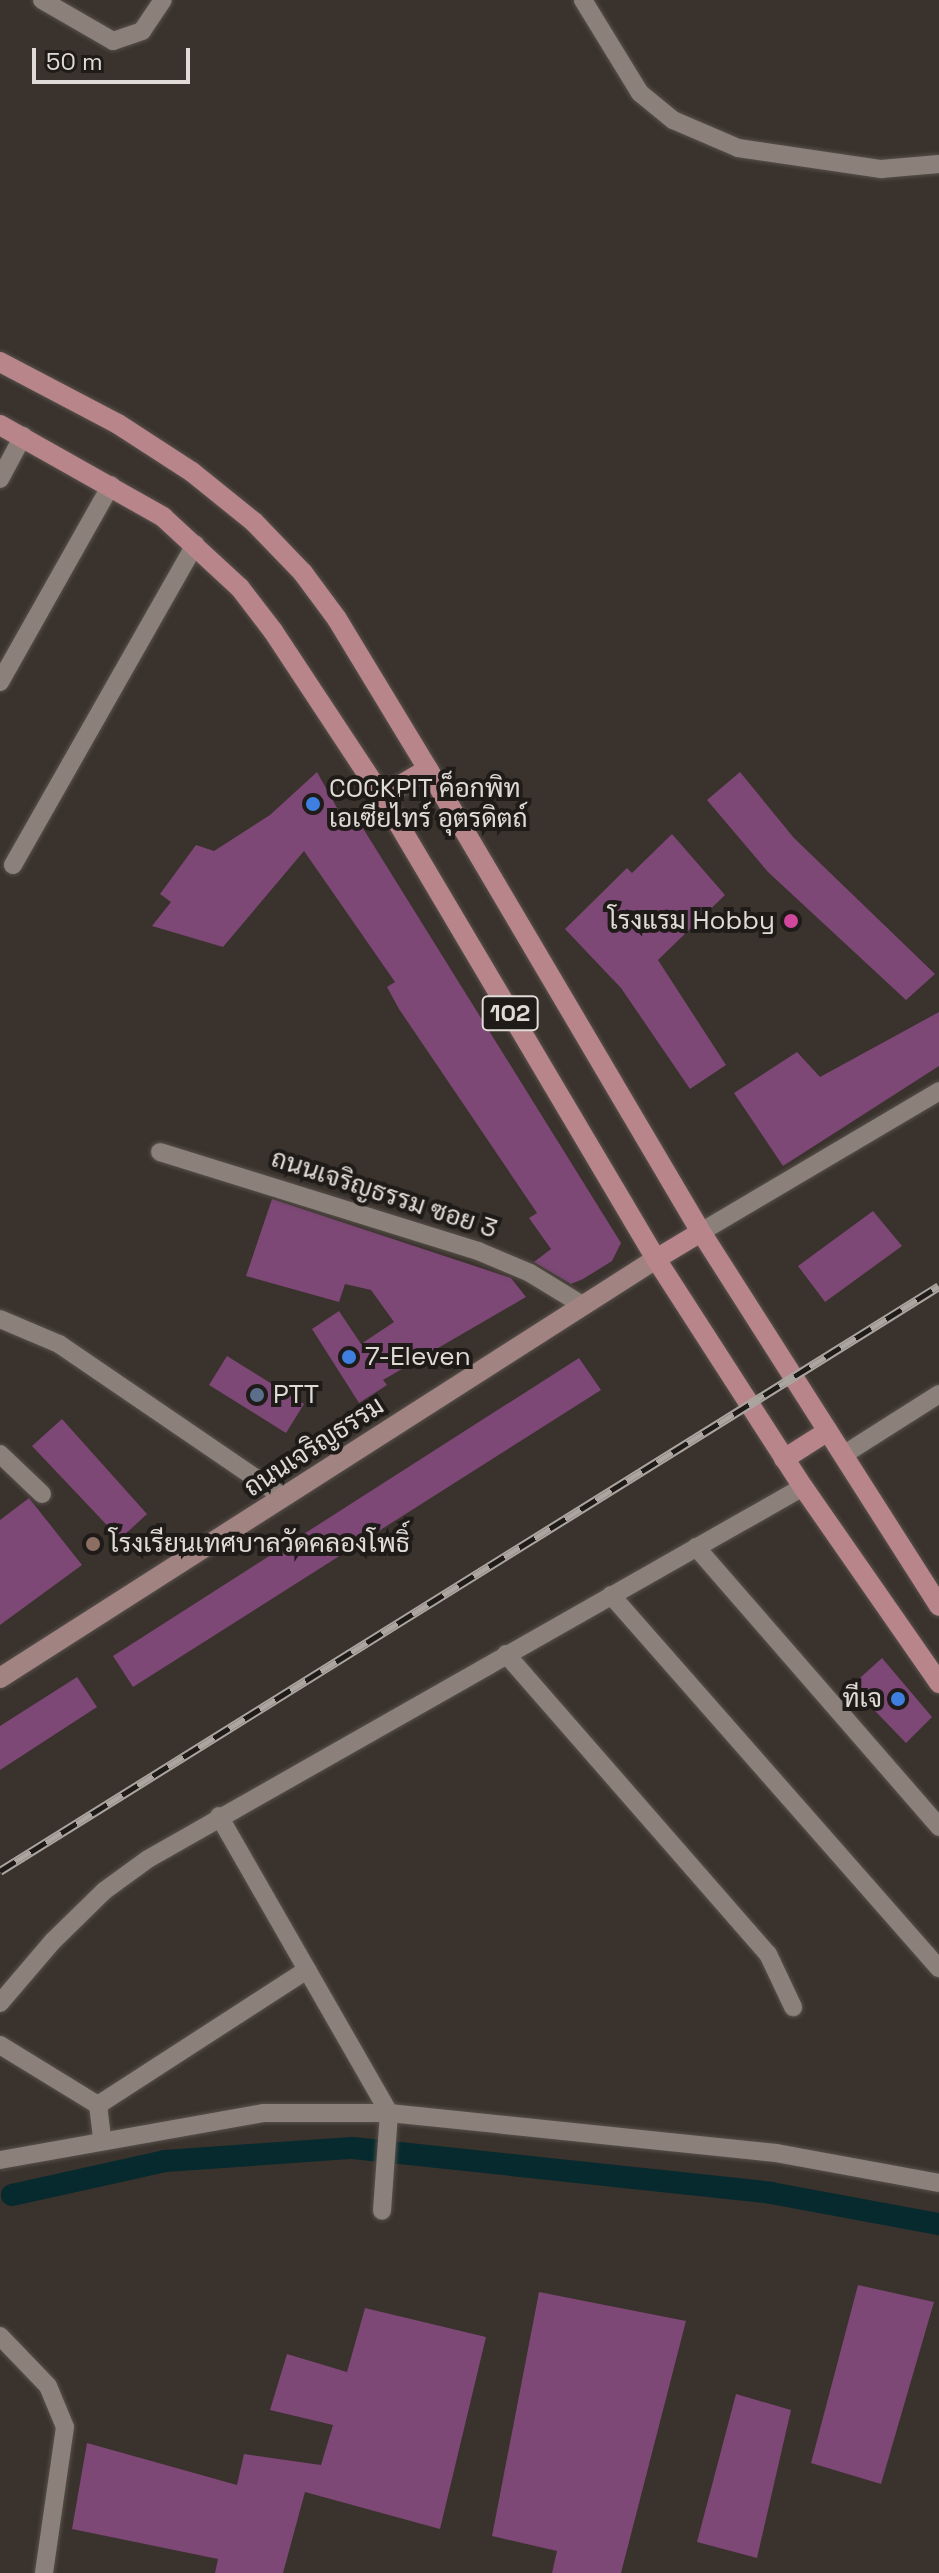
<!DOCTYPE html>
<html>
<head>
<meta charset="utf-8">
<style>
	body { margin:0 }
	#map { position:relative; width:939px; height:2573px; overflow:hidden; background:#3a322c; font-family:"Space Grotesk",Sarabun,sans-serif }
	div>[style] { position:absolute }
	[style*='--x'] { left:calc(var(--x)*1px); top:calc(var(--y)*1px); width:calc(var(--w)*1px); rotate:calc(var(--a)*1deg) }
	.canal>* { height:22px; margin:-11px; padding:0 11px; transform-origin:11px; border-radius:11px; background:#062a2e }
	.building>* { inset:0; background:#7d4776 }
	.roads { filter:drop-shadow(0 0 2px #57504b) drop-shadow(0 0 2px #57504b) }
	.street>* { height:18px; margin:-9px; padding:0 9px; transform-origin:9px; border-radius:9px; background:#8b817a }
	.secondary>* { height:20px; margin:-10px; padding:0 10px; transform-origin:10px; border-radius:10px; background:#a18382 }
	.primary>* { height:20px; margin:-10px; padding:0 10px; transform-origin:10px; border-radius:10px; background:#b7858a }
	.rail>* { height:9px; margin-top:-4.5px; transform-origin:0; background:repeating-linear-gradient(90deg,#1f1b18 0 18px,#aba5a0 0 36px); box-sizing:border-box; border-block:2px solid #aba5a0 }
	.dots>* { width:22px; height:22px; translate:-50% -50%; box-sizing:border-box; border:4px solid #1f1b18; border-radius:50% }
	span { translate:-50% -50%; white-space:nowrap; text-align:center; line-height:1.15; -webkit-text-stroke:8px #1f1b18; paint-order:stroke }
	.shield-label span { padding:2px 6px; background:#1f1b18; border:2px solid; border-radius:6px; -webkit-text-stroke-width:0 }
	.shield-label { font-size:24px; color:#e1dbd7; font-weight:700 }
	.poi-label { font-size:26px; color:#e1dbd7 }
	.left { translate:0 -50%; text-align:left }
	.right { translate:-100% -50%; text-align:right }
	.street-label { font-size:26px; color:#e1dbd7 }
	.scale { position:absolute; left:32px; top:48px; width:158px; height:36px; box-sizing:border-box; border:4px solid #e1dbd7; border-top:0; padding-left:10px; font-size:24px; line-height:28px; white-space:nowrap; color:#e1dbd7; -webkit-text-stroke:6px #1f1b18; paint-order:stroke }
</style>
</head>
<body>
<div id="map">
	<div class="canal">
		<div style="--x:12;--y:2195;--w:157;--a:-12.5"></div>
		<div style="--x:165;--y:2161;--w:188;--a:-4"></div>
		<div style="--x:353;--y:2148;--w:420;--a:6.1"></div>
		<div style="--x:771;--y:2193;--w:171;--a:10.5"></div>
	</div>
	<div class="building">
		<div style="clip-path:polygon(317px 772px,341px 815px,351px 809px,621px 1243px,612px 1261px,583px 1279px,571px 1284px,534px 1262px,551px 1249px,529px 1218px,537px 1213px,399px 1009px,387px 987px,395px 982px,304px 851px,223px 947px,152px 926px,171px 902px,160px 894px,196px 845px,214px 851px,270px 815px)"></div>
		<div style="clip-path:polygon(740px 772px,794px 838px,935px 974px,906px 1000px,768px 872px,707px 800px)"></div>
		<div style="clip-path:polygon(672px 834px,725px 895px,658px 960px,726px 1065px,690px 1089px,621px 988px,565px 929px,627px 868px,632px 873px)"></div>
		<div style="clip-path:polygon(939px 1012px,939px 1066px,783px 1166px,734px 1093px,797px 1052px,820px 1077px)"></div>
		<div style="clip-path:polygon(272px 1199px,511px 1278px,526px 1297px,383px 1380px,387px 1385px,359px 1403px,312px 1329px,339px 1311px,361px 1344px,394px 1322px,371px 1290px,345px 1284px,339px 1302px,246px 1276px)"></div>
		<div style="clip-path:polygon(873px 1211px,902px 1246px,825px 1302px,798px 1266px)"></div>
		<div style="clip-path:polygon(227px 1356px,304px 1404px,286px 1433px,209px 1385px)"></div>
		<div style="clip-path:polygon(579px 1358px,601px 1390px,133px 1687px,113px 1656px)"></div>
		<div style="clip-path:polygon(62px 1419px,147px 1514px,120px 1539px,32px 1446px)"></div>
		<div style="clip-path:polygon(29px 1498px,82px 1565px,0 1625px,0 1520px)"></div>
		<div style="clip-path:polygon(882px 1658px,932px 1717px,906px 1743px,851px 1686px)"></div>
		<div style="clip-path:polygon(77px 1677px,97px 1707px,0 1770px,0 1726px)"></div>
		<div style="clip-path:polygon(858px 2285px,934px 2302px,881px 2484px,811px 2463px)"></div>
		<div style="clip-path:polygon(539px 2292px,686px 2321px,621px 2573px,552px 2573px,557px 2551px,492px 2536px)"></div>
		<div style="clip-path:polygon(365px 2308px,486px 2337px,440px 2529px,305px 2492px,283px 2573px,215px 2573px,218px 2559px,72px 2529px,87px 2443px,237px 2485px,244px 2454px,321px 2465px,333px 2425px,270px 2410px,287px 2354px,347px 2372px)"></div>
		<div style="clip-path:polygon(736px 2394px,791px 2410px,757px 2558px,697px 2542px)"></div>
	</div>
	<div class="roads">
		<div class="street">
			<div style="--x:42;--y:0;--w:82;--a:30"></div>
			<div style="--x:113;--y:41;--w:31;--a:-19"></div>
			<div style="--x:142;--y:31;--w:37;--a:-56"></div>
			<div style="--x:583;--y:0;--w:109;--a:58.5"></div>
			<div style="--x:640;--y:93;--w:43;--a:39.3"></div>
			<div style="--x:673;--y:120;--w:71;--a:23.3"></div>
			<div style="--x:738;--y:148;--w:145;--a:8.4"></div>
			<div style="--x:881;--y:169;--w:58;--a:-4.9"></div>
			<div style="--x:0;--y:479;--w:49;--a:-61.9"></div>
			<div style="--x:0;--y:682;--w:226;--a:-60.6"></div>
			<div style="--x:13;--y:865;--w:369;--a:-60.4"></div>
			<div style="--x:160;--y:1152;--w:333;--a:17.3"></div>
			<div style="--x:478;--y:1251;--w:56;--a:22.9"></div>
			<div style="--x:530;--y:1273;--w:63;--a:31.4"></div>
			<div style="--x:701;--y:1232;--w:277;--a:-30.6"></div>
			<div style="--x:0;--y:1319;--w:64;--a:23"></div>
			<div style="--x:59;--y:1344;--w:271;--a:34.3"></div>
			<div style="--x:0;--y:1454;--w:58;--a:43.6"></div>
			<div style="--x:843;--y:1455;--w:114;--a:-32.4"></div>
			<div style="--x:696;--y:1547;--w:371;--a:49"></div>
			<div style="--x:611;--y:1595;--w:497;--a:48.7"></div>
			<div style="--x:506;--y:1654;--w:398;--a:48.9"></div>
			<div style="--x:768;--y:1954;--w:59;--a:64.7"></div>
			<div style="--x:219;--y:1816;--w:342;--a:60.2"></div>
			<div style="--x:389;--y:2113;--w:98;--a:94.1"></div>
			<div style="--x:0;--y:2003;--w:82;--a:-49.5"></div>
			<div style="--x:53;--y:1941;--w:71;--a:-44.4"></div>
			<div style="--x:104;--y:1891;--w:54;--a:-36"></div>
			<div style="--x:148;--y:1859;--w:753;--a:-29.59"></div>
			<div style="--x:0;--y:2045;--w:115;--a:31.5"></div>
			<div style="--x:98;--y:2105;--w:35;--a:83"></div>
			<div style="--x:98;--y:2105;--w:249;--a:-32.9"></div>
			<div style="--x:0;--y:2160;--w:267;--a:-10.1"></div>
			<div style="--x:263;--y:2113;--w:126;--a:0"></div>
			<div style="--x:389;--y:2113;--w:389;--a:5.9"></div>
			<div style="--x:776;--y:2153;--w:166;--a:10.4"></div>
			<div style="--x:0;--y:2336;--w:69;--a:46.2"></div>
			<div style="--x:48;--y:2386;--w:44;--a:67.5"></div>
			<div style="--x:65;--y:2427;--w:148;--a:98.2"></div>
		</div>
		<div class="secondary">
			<div style="--x:0;--y:1678;--w:778;--a:-32.57"></div>
		</div>
		<div class="primary">
			<div style="--x:0;--y:362;--w:133;--a:27.7"></div>
			<div style="--x:118;--y:424;--w:88;--a:33"></div>
			<div style="--x:192;--y:472;--w:80;--a:38.9"></div>
			<div style="--x:254;--y:522;--w:71;--a:46.1"></div>
			<div style="--x:303;--y:573;--w:57;--a:53.5"></div>
			<div style="--x:337;--y:619;--w:175;--a:58.8"></div>
			<div style="--x:428;--y:769;--w:537;--a:59.48"></div>
			<div style="--x:701;--y:1232;--w:443;--a:57.5"></div>
			<div style="--x:0;--y:425;--w:187;--a:29.4"></div>
			<div style="--x:163;--y:517;--w:105;--a:42.7"></div>
			<div style="--x:240;--y:588;--w:54;--a:52.5"></div>
			<div style="--x:273;--y:631;--w:198;--a:56.6"></div>
			<div style="--x:382;--y:796;--w:538;--a:59.38"></div>
			<div style="--x:656;--y:1259;--w:271;--a:57.2"></div>
			<div style="--x:803;--y:1487;--w:239;--a:55.2"></div>
			<div style="--x:382;--y:796;--w:53;--a:-30.4"></div>
			<div style="--x:656;--y:1259;--w:52;--a:-31"></div>
			<div style="--x:784;--y:1459;--w:52;--a:-32.5"></div>
		</div>
	</div>
	<div class="rail">
		<div style="--x:0;--y:1871;--w:1106;--a:-31.92"></div>
	</div>
	<div class="dots">
		<div style="left:313px;top:804px;background:#3f7fe0"></div>
		<div style="left:791px;top:921px;background:#d1479c"></div>
		<div style="left:349px;top:1357px;background:#3f7fe0"></div>
		<div style="left:257px;top:1395px;background:#5c6f8a"></div>
		<div style="left:93px;top:1544px;background:#8d6e63"></div>
		<div style="left:898px;top:1699px;background:#3f7fe0"></div>
	</div>
	<div class="shield-label">
		<span style="left:510px;top:1013px">102</span>
	</div>
	<div class="poi-label">
		<span class="left" style="left:329px;top:804px">COCKPIT ค็อกพิท<br>เอเซียไทร์ อุตรดิตถ์</span>
		<span class="right" style="left:775px;top:921px">โรงแรม Hobby</span>
		<span class="left" style="left:365px;top:1357px">7-Eleven</span>
		<span class="left" style="left:273px;top:1395px">PTT</span>
		<span class="left" style="left:109px;top:1544px">โรงเรียนเทศบาลวัดคลองโพธิ์</span>
		<span class="right" style="left:882px;top:1699px">ทีเจ</span>
	</div>
	<div class="street-label">
		<span style="left:384px;top:1194px;rotate:18deg">ถนนเจริญธรรม ซอย 3</span>
		<span style="left:314px;top:1447px;rotate:-33deg">ถนนเจริญธรรม</span>
	</div>
	<div class="scale">50 m</div>
</div>
</body>
</html>
